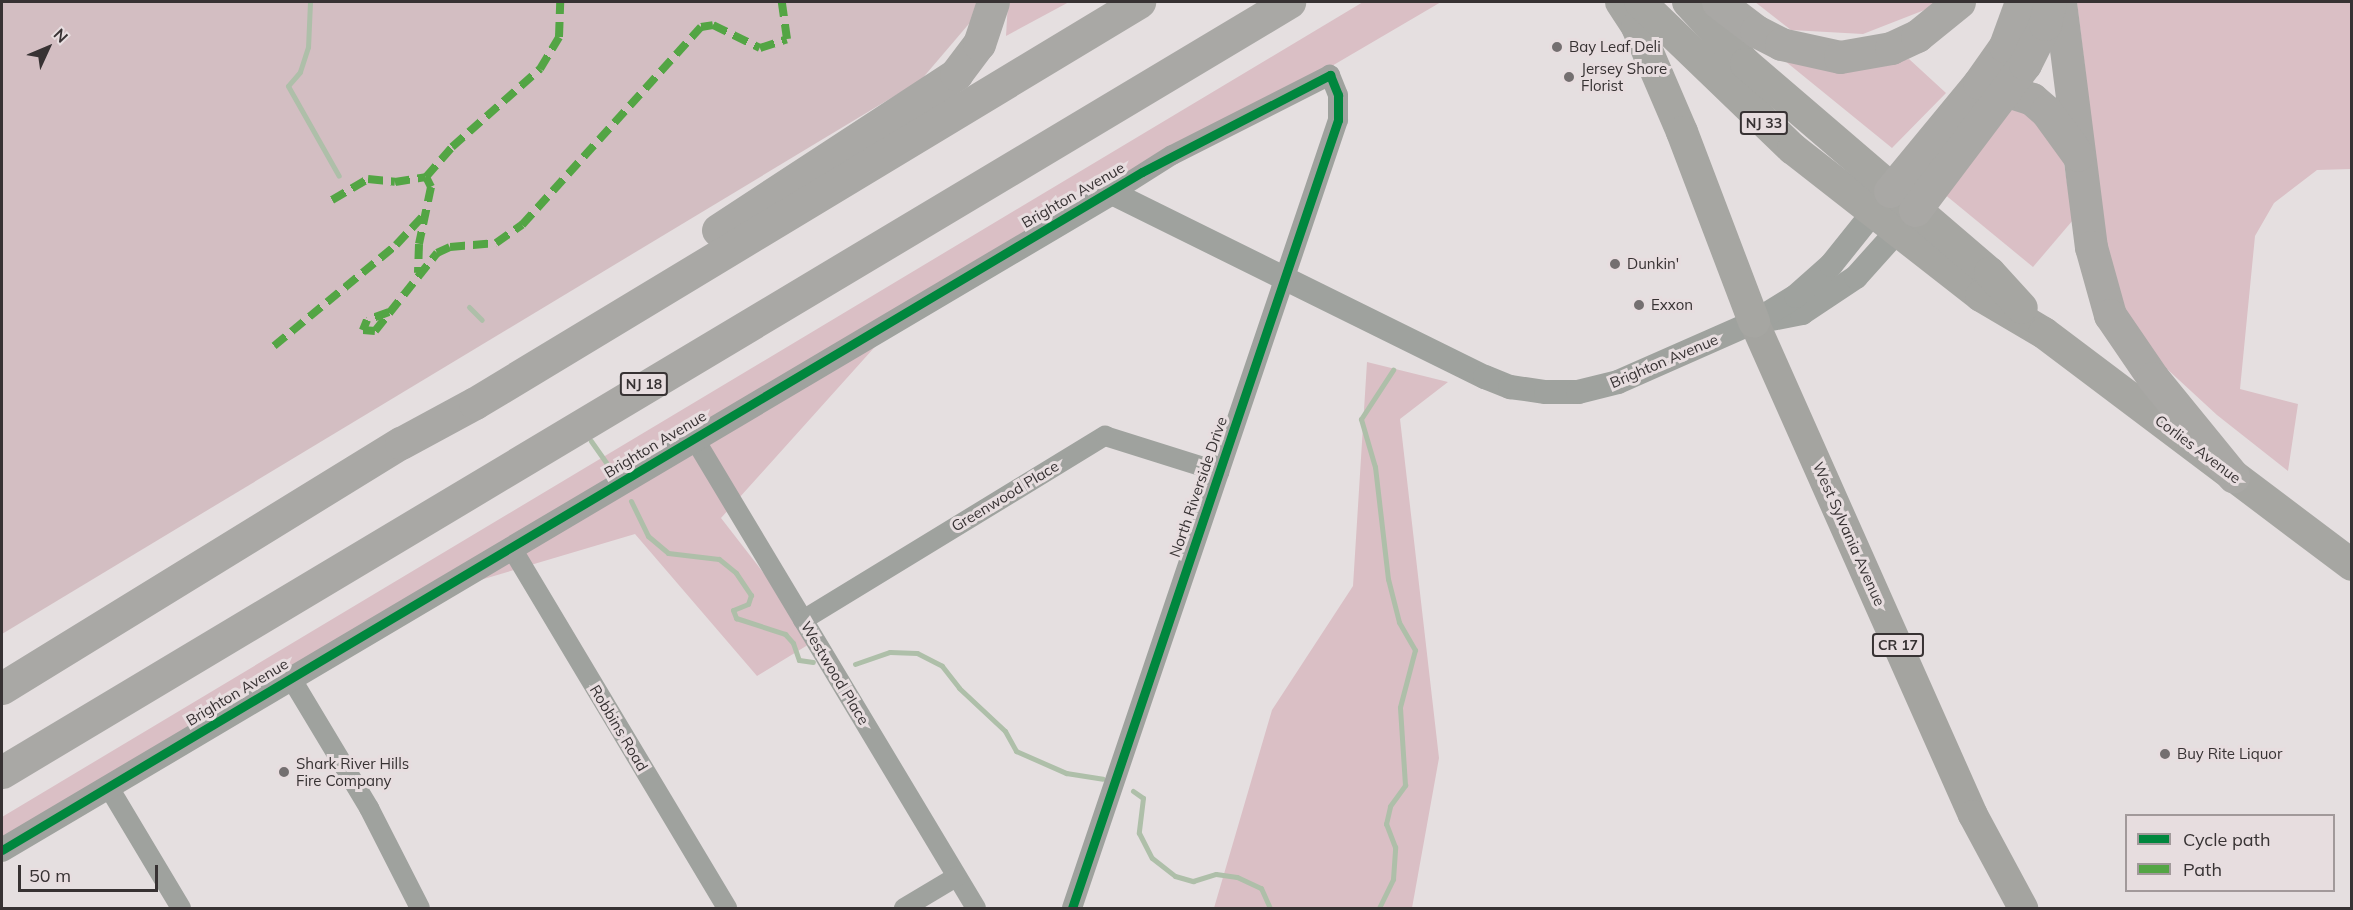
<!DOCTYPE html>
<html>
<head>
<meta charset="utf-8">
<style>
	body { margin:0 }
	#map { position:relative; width:2353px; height:910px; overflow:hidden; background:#e5dfe0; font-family:Mulish,sans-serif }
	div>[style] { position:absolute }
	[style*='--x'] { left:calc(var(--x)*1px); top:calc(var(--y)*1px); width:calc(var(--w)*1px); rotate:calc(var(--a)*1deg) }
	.green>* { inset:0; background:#d3bec2 }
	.forest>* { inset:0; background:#dabfc5 }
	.stream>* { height:5px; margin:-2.5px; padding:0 2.5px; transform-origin:2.5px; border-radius:2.5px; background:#aebfa9 }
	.minor>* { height:20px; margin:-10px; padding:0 10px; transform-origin:10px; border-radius:10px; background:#9fa29e }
	.tertiary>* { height:24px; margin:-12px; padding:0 12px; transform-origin:12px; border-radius:12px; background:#9fa29e }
	.primary>* { height:30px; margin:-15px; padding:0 15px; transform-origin:15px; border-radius:15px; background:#a4a4a0 }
	.trunk>* { height:32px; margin:-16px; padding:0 16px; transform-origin:16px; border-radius:16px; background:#a6a6a2 }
	.motorway>* { height:33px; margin:-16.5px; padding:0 16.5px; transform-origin:16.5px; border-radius:16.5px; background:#a9a8a5 }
	.quiet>* { height:8px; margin-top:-4px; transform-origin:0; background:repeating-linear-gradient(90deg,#53a544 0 15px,transparent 0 23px) }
	.cycleway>* { height:9px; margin:-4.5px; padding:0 4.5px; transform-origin:4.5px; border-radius:4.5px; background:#00873e }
	.dots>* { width:16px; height:16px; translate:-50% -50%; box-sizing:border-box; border:3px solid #e7dddf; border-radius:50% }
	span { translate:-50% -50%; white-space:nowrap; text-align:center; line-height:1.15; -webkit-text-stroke:6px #e7dddf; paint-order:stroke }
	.shield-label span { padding:2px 4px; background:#e7dddf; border:2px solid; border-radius:4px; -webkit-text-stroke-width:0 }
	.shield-label { font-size:14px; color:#373233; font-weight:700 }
	.poi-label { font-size:15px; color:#373233 }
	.left { translate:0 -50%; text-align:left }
	.street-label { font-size:15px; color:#373233 }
	.frame { position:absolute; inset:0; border:3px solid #373233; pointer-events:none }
	.legend { position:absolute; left:2125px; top:814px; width:210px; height:78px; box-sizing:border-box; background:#e7dddf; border:2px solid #a1999a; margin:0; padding:8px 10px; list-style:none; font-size:18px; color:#373233 }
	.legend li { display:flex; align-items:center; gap:12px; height:30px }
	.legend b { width:30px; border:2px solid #a1999a }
	.north { position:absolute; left:18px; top:18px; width:60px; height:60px; -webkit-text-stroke:4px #e7dddf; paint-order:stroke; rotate:46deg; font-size:16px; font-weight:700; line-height:24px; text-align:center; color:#373233 }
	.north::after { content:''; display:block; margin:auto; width:21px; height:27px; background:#373233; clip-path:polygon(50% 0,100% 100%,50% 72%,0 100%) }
	.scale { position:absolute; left:18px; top:865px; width:140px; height:27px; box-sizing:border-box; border:3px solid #373233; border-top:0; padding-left:8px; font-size:18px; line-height:21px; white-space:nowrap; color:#373233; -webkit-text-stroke:4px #e7dddf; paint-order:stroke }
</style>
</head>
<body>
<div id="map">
	<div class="green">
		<div style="clip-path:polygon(2px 2px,979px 2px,979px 12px,921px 80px,2px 634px)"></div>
	</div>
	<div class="forest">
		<div style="clip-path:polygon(1008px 2px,1069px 2px,1006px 36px)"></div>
		<div style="clip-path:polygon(1363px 2px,1441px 2px,899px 320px,721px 518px,796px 615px,811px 643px,757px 676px,635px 534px,433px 594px,2px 847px,2px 817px)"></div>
		<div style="clip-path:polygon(1755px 2px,1945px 2px,1863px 34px,1791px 30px)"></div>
		<div style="clip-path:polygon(2077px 2px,2351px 2px,2351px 169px,2317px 170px,2274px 203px,2255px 236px,2240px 389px,2298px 404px,2288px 471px,2217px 415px,2154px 357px,2117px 298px,2105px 237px)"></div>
		<div style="clip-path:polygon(1909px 59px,1946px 93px,1892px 148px,1785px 61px,1859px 70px)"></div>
		<div style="clip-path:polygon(2017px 102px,2062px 151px,2073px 220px,2033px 267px,1943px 193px)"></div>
		<div style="clip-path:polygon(1367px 362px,1448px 382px,1400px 419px,1439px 758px,1412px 908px,1214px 908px,1272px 710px,1353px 586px)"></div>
	</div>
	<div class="stream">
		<div style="--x:310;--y:2;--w:45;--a:92.5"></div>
		<div style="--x:308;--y:47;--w:26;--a:108"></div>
		<div style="--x:300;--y:72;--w:18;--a:131"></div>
		<div style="--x:288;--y:86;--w:103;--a:60.5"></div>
		<div style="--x:469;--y:307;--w:18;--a:45"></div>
		<div style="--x:591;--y:441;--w:33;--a:55"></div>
		<div style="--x:631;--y:501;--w:39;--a:64"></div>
		<div style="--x:648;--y:536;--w:26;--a:40"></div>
		<div style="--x:668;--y:553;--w:51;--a:6.7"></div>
		<div style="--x:719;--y:559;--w:22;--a:39"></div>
		<div style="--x:736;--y:573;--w:27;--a:56"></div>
		<div style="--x:751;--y:595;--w:9;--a:108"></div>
		<div style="--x:748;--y:604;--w:16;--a:158"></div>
		<div style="--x:733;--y:610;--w:9;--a:69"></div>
		<div style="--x:736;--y:618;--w:52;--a:18.1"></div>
		<div style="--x:785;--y:634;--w:12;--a:48"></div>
		<div style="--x:793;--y:643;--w:18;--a:71"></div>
		<div style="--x:799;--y:660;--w:14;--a:8"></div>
		<div style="--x:855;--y:664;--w:37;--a:-19"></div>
		<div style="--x:890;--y:652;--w:27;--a:2"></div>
		<div style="--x:917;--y:653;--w:28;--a:27"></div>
		<div style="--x:942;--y:666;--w:28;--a:52"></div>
		<div style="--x:959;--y:688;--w:63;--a:43.1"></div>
		<div style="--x:1005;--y:731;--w:23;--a:61"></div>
		<div style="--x:1016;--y:751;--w:55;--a:23.7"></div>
		<div style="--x:1066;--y:773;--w:37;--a:9"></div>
		<div style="--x:1133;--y:791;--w:12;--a:35"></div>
		<div style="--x:1143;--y:798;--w:35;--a:97"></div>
		<div style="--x:1139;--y:833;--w:28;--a:63"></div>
		<div style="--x:1152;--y:858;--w:29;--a:38"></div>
		<div style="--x:1175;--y:876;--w:19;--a:16"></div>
		<div style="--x:1193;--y:881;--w:24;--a:-17"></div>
		<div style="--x:1216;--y:874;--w:21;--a:8"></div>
		<div style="--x:1237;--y:877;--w:26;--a:25"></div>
		<div style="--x:1261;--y:888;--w:22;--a:66"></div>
		<div style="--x:1379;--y:908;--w:32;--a:-64"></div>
		<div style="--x:1393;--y:879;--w:32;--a:-86"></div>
		<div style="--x:1395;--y:847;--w:25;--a:-111"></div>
		<div style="--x:1386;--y:824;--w:18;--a:-77"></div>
		<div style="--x:1390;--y:806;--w:26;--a:-54"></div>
		<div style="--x:1405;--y:785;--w:78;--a:-93.7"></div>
		<div style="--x:1400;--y:707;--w:59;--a:-75.3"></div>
		<div style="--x:1415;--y:650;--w:32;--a:-120"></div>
		<div style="--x:1399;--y:622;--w:44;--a:-104.3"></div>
		<div style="--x:1388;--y:579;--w:113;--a:-96.6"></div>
		<div style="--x:1375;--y:467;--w:50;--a:-106.3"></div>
		<div style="--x:1361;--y:419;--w:59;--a:-56.9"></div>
	</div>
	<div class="minor">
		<div style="--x:694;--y:438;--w:548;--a:59.04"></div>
		<div style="--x:511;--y:547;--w:421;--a:59.1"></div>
		<div style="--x:803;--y:620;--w:354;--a:-31.4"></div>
		<div style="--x:1105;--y:436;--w:120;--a:17.5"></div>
		<div style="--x:291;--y:678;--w:152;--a:59"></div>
		<div style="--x:369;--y:808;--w:112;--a:63"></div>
		<div style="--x:108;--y:786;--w:142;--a:59.1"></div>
		<div style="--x:904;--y:908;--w:61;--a:-30.8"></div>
		<div style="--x:1072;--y:908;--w:832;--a:-71.35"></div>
		<div style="--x:1338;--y:120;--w:25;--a:-90"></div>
		<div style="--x:1338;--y:95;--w:22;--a:-112"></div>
		<div style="--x:1330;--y:75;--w:177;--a:153.1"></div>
		<div style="--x:1172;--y:155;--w:71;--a:147.7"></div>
	</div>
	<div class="tertiary">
		<div style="--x:1766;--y:320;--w:37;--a:-11"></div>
		<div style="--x:1802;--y:313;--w:65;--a:-33.7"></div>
		<div style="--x:1856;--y:277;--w:79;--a:-48.1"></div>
		<div style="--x:2;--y:850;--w:1290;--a:-30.62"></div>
		<div style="--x:1112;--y:193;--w:416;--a:26.3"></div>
		<div style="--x:1485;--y:377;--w:27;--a:22"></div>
		<div style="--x:1510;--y:387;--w:36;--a:8"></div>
		<div style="--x:1546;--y:392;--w:32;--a:0"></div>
		<div style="--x:1578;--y:392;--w:41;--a:-14"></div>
		<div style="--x:1618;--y:382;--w:149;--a:-23.8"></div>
		<div style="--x:1754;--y:322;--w:49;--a:-31.8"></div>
		<div style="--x:1796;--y:296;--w:47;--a:-41.5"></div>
		<div style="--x:1831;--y:265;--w:83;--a:-51.3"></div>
	</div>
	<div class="primary">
		<div style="--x:1754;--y:322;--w:539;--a:66.05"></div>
		<div style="--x:1973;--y:815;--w:106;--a:61.7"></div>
	</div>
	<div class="trunk">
		<div style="--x:1621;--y:2;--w:30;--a:57"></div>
		<div style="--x:1637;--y:27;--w:114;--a:66.8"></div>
		<div style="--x:1682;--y:132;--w:203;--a:69.2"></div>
		<div style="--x:1640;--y:2;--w:212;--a:43.9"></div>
		<div style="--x:1793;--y:149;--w:239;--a:38"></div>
		<div style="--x:1981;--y:296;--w:73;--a:30.4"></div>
		<div style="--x:2044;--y:333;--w:386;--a:37"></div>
		<div style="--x:1688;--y:2;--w:85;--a:46.9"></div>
		<div style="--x:1746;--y:64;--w:321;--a:40.6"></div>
		<div style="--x:1990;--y:273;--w:47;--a:47.6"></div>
	</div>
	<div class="motorway">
		<div style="--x:1718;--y:2;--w:48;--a:37.3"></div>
		<div style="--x:1756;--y:31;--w:28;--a:27"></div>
		<div style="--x:1781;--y:44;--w:60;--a:12.4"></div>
		<div style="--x:1840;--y:57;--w:52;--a:-10"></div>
		<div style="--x:1891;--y:48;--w:29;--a:-25"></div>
		<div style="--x:1917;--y:36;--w:54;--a:-39"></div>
		<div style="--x:2060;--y:2;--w:247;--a:82.8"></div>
		<div style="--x:2091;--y:247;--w:71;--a:74.4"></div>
		<div style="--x:2110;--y:315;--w:76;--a:55.7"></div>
		<div style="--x:2153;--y:378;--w:127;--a:50.8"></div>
		<div style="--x:1989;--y:85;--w:45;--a:18"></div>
		<div style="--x:2032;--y:99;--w:18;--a:41"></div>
		<div style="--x:2046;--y:111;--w:54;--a:54"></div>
		<div style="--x:1890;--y:191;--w:140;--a:-50.5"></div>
		<div style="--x:1979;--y:83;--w:45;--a:-54.9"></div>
		<div style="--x:2005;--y:46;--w:47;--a:-70"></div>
		<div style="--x:1915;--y:210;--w:183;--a:-53"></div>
		<div style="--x:2025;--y:64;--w:45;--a:-63.4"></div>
		<div style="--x:2045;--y:24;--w:23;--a:-77"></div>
		<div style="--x:718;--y:230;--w:285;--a:-33.2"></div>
		<div style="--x:956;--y:74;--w:38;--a:-53"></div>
		<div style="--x:979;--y:44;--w:44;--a:-71.6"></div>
		<div style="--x:2;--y:688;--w:468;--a:-31.6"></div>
		<div style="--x:401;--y:443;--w:84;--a:-28.4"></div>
		<div style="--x:475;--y:403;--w:776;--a:-31.13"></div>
		<div style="--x:2;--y:772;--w:1500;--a:-30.89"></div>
	</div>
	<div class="quiet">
		<div style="--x:426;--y:177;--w:40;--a:-49"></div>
		<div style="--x:452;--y:147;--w:118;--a:-41.6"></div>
		<div style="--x:540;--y:69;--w:37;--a:-59"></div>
		<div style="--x:559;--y:37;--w:35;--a:-88"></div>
		<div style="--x:332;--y:200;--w:42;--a:-30.3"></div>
		<div style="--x:368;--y:179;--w:27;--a:6"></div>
		<div style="--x:395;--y:182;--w:31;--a:-9"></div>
		<div style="--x:426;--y:177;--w:11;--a:63"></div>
		<div style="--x:431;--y:187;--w:58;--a:101.9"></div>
		<div style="--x:419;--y:244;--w:29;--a:92"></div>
		<div style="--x:389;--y:312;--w:23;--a:160"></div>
		<div style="--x:367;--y:320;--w:11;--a:112"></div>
		<div style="--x:363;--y:330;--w:12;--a:5"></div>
		<div style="--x:375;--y:331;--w:100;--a:-51.5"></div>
		<div style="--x:437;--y:253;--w:14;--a:-25"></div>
		<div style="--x:450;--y:247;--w:46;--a:-5"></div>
		<div style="--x:496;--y:243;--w:32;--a:-35"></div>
		<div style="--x:522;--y:225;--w:267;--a:-47.9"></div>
		<div style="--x:701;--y:27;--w:12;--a:-9"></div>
		<div style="--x:713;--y:25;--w:52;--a:26.1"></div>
		<div style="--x:760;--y:48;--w:28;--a:-18"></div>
		<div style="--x:787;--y:39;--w:37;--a:-98"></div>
		<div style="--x:274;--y:346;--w:158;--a:-39.6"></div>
		<div style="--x:396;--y:245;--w:40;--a:-47"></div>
	</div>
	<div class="cycleway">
		<div style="--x:2;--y:850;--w:1326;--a:-30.74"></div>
		<div style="--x:1142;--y:172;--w:212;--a:-27.3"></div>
		<div style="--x:1330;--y:75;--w:22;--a:68"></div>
		<div style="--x:1338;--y:95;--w:25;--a:90"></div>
		<div style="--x:1338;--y:120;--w:832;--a:108.65"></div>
	</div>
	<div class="dots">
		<div style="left:1557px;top:47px;background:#746f70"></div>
		<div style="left:1569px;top:77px;background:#746f70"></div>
		<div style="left:1615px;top:264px;background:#746f70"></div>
		<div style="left:1639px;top:305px;background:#746f70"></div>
		<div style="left:2165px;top:754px;background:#746f70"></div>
		<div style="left:284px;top:772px;background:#746f70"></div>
	</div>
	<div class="shield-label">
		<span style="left:1764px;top:123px">NJ 33</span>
		<span style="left:644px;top:384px">NJ 18</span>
		<span style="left:1898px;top:645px">CR 17</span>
	</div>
	<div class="poi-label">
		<span class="left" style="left:1569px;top:47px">Bay Leaf Deli</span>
		<span class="left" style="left:1581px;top:77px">Jersey Shore<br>Florist</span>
		<span class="left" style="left:1627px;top:264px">Dunkin'</span>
		<span class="left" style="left:1651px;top:305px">Exxon</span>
		<span class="left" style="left:2177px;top:754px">Buy Rite Liquor</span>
		<span class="left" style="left:296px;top:772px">Shark River Hills<br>Fire Company</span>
	</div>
	<div class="street-label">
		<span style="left:1073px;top:195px;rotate:-30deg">Brighton Avenue</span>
		<span style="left:1664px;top:361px;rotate:-23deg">Brighton Avenue</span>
		<span style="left:655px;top:444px;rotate:-31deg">Brighton Avenue</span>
		<span style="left:2198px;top:449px;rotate:37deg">Corlies Avenue</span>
		<span style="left:1198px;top:487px;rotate:-71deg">North Riverside Drive</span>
		<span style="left:1005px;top:496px;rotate:-31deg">Greenwood Place</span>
		<span style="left:1849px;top:534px;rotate:66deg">West Sylvania Avenue</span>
		<span style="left:835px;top:673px;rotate:59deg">Westwood Place</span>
		<span style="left:237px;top:692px;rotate:-31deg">Brighton Avenue</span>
		<span style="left:619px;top:728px;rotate:59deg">Robbins Road</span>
	</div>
	<div class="frame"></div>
	<ul class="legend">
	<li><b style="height:8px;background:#00873e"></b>Cycle path</li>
	<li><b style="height:8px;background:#53a544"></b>Path</li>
	</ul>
	<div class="north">N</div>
	<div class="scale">50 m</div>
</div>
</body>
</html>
